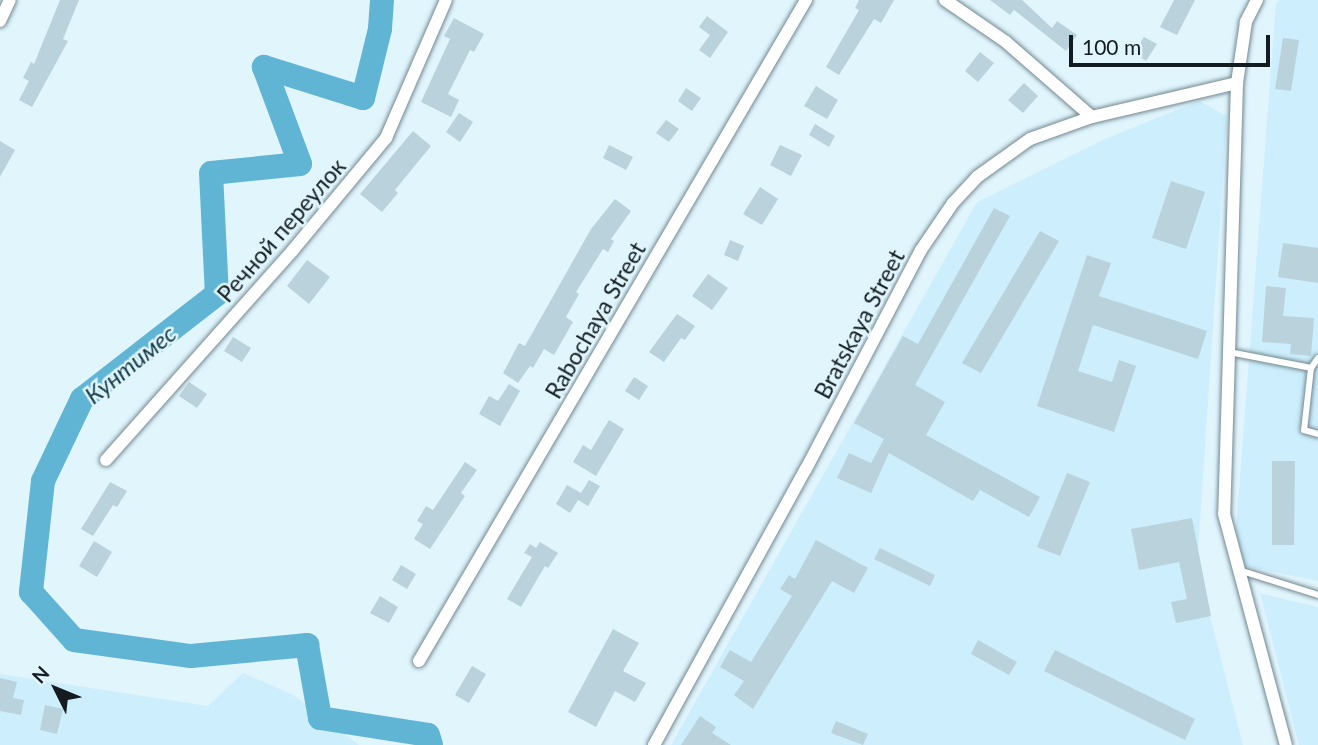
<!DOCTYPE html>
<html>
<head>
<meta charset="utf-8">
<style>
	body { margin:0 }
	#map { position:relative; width:1318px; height:745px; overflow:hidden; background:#e1f5fd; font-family:Lato,sans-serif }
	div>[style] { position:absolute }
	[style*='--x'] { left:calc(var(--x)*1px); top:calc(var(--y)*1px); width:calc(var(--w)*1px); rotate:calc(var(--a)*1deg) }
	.built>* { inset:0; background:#cdeefc }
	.river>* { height:24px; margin:-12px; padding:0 12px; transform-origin:12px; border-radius:12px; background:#60b5d4 }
	.building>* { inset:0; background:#bad2dc }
	.roads { filter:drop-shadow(0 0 2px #728891) drop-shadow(0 0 2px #728891) }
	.service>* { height:6px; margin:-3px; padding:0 3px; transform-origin:3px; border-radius:3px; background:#fff }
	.minor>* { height:12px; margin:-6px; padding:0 6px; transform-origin:6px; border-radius:6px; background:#fff }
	span { translate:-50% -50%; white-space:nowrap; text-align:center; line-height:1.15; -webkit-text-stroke:5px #e1f5fd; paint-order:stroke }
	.street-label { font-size:23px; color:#131c20 }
	.water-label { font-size:24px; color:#163d4b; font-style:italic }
	.north { position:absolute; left:21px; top:654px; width:70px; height:70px; -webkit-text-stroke:5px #e1f5fd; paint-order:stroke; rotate:313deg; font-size:19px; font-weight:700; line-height:28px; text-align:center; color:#131c20 }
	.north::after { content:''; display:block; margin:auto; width:24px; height:32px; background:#131c20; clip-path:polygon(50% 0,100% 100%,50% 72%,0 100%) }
	.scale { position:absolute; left:1069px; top:35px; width:201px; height:32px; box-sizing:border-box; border:4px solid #131c20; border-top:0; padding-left:9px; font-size:21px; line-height:24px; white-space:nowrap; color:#131c20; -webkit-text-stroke:5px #e1f5fd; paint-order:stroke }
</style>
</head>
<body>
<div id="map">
	<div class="built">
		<div style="clip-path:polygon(1279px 0,1318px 0,1318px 581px,1244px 566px,1236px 530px,1276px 4px)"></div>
		<div style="clip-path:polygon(1199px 101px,1227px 116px,1197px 566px,1243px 745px,671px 745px,977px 202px,1105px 139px)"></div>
		<div style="clip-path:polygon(1260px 593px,1318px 607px,1318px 745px,1299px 745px)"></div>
		<div style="clip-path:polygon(243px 673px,293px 695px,359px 745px,0 745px,0 674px,208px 706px)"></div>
	</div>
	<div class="river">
		<div style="--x:382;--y:0;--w:29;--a:94"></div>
		<div style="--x:380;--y:29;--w:71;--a:103.8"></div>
		<div style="--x:363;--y:98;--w:104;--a:-162.6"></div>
		<div style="--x:264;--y:67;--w:103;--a:69.6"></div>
		<div style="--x:300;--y:164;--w:89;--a:174.2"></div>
		<div style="--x:211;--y:173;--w:121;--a:87.2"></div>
		<div style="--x:217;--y:294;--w:171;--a:142.1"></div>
		<div style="--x:82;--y:399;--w:91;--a:115.4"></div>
		<div style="--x:43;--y:481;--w:112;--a:96.2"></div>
		<div style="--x:31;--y:592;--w:64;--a:48.1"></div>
		<div style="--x:74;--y:640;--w:118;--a:7.8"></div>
		<div style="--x:191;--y:656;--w:117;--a:-5.4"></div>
		<div style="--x:307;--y:645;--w:74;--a:79.9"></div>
		<div style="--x:320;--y:718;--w:109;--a:8.9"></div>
		<div style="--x:428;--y:735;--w:10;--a:73"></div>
	</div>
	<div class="building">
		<div style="clip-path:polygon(60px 0,79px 0,63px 39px,68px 41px,32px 107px,19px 100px,29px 81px,23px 78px,31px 62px,34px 64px)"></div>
		<div style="clip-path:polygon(859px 0,894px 0,881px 23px,874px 19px,839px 75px,826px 67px,859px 10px,855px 8px)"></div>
		<div style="clip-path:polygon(990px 0,1022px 0,1052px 28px,1057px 21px,1077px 35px,1066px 51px,1014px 10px,1010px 15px)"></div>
		<div style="clip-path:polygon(1174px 0,1195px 0,1177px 35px,1160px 27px)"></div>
		<div style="clip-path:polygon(707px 16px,728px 32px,710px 58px,699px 50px,710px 35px,699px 27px)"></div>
		<div style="clip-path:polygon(454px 18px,484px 34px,474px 52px,470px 50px,448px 94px,459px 100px,451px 117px,421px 102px,450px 39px,444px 36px)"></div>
		<div style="clip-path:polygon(1144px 37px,1157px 44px,1146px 61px,1134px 53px)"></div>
		<div style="clip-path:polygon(1283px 38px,1299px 40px,1291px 91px,1275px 89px)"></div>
		<div style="clip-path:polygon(980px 52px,994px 63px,978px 82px,965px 71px)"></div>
		<div style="clip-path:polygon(1024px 83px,1038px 96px,1023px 113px,1008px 100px)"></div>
		<div style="clip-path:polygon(816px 86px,838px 100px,827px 119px,804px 106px)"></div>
		<div style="clip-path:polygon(686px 88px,701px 98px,692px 111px,678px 101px)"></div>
		<div style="clip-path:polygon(459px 113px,473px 122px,460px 142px,446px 132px)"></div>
		<div style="clip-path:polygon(666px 120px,679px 129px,669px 142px,656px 133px)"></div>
		<div style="clip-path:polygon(815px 124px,835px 136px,829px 147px,809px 135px)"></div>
		<div style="clip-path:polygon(413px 131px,431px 146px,395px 190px,398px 193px,382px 212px,360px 194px)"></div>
		<div style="clip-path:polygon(0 141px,15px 150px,0 177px)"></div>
		<div style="clip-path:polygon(609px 145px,633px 157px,626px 170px,603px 158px)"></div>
		<div style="clip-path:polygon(780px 145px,802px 155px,791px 176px,770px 165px)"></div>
		<div style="clip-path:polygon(1171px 181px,1205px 192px,1186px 249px,1152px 238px)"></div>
		<div style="clip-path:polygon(760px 187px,778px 199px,762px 225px,743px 214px)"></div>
		<div style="clip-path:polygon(615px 199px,631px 211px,611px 239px,614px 241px,608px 252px,603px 249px,576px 292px,579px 294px,566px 317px,573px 322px,554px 355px,544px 349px,533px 368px,530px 366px,518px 383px,503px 373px,519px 343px,525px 346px,591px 229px)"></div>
		<div style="clip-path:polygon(994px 208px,1010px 216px,915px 385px,945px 402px,926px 435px,1040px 497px,1029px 517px,980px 490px,973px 501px,889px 453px,871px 493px,837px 478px,849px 453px,871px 463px,884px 439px,854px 423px,903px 336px,918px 344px)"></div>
		<div style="clip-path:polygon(1040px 231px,1059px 241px,981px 373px,962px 363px)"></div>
		<div style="clip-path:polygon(730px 240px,744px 246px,738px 261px,724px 255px)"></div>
		<div style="clip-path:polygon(1283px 243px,1318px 248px,1318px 283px,1278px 277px)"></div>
		<div style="clip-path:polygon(1087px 255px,1111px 263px,1099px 296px,1207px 331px,1198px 359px,1093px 325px,1078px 371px,1112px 382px,1119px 360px,1136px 366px,1114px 432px,1037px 406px)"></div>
		<div style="clip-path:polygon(307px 260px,330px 277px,309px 304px,287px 286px)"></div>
		<div style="clip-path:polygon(708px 274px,728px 288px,712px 310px,692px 296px)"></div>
		<div style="clip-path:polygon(1266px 286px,1286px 288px,1283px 316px,1314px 318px,1311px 356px,1290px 354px,1291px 344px,1262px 342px)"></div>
		<div style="clip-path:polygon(677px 314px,695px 326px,685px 340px,681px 338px,664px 362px,649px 352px)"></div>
		<div style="clip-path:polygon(233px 337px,251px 348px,242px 362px,224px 351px)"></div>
		<div style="clip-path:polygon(634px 377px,648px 386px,639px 400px,625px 391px)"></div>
		<div style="clip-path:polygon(189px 382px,207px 394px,197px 408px,179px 396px)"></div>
		<div style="clip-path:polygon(509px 384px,520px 391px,500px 426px,479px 414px,489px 396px,498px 401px)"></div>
		<div style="clip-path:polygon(609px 420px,624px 429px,596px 476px,573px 462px,583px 445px,591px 450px)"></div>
		<div style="clip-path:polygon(1272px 461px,1295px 461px,1294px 545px,1272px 545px)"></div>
		<div style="clip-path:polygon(465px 462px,477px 470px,461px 493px,465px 496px,430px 549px,414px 539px,423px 524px,417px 521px,426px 506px,433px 510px)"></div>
		<div style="clip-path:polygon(1067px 473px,1090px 482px,1060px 556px,1037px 547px)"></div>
		<div style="clip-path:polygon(589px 480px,600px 486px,588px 506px,578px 500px,570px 513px,556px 504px,567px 485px,581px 493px)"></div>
		<div style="clip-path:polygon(110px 482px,127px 491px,117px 507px,113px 505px,93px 536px,81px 529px)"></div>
		<div style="clip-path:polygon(1192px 518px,1211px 616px,1176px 623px,1171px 602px,1187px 599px,1179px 562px,1139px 570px,1131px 529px)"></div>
		<div style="clip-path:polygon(816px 540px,868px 568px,854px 593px,832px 581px,753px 709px,734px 695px,744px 681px,720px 667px,730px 650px,751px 662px,792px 596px,780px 589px,789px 575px,795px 579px)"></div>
		<div style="clip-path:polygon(94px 541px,112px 552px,97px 577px,79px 566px)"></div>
		<div style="clip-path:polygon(540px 542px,558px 553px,548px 568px,545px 566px,521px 607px,507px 599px,532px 557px,524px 553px,530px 544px,536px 548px)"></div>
		<div style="clip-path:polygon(880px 548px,935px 575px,930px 586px,874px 559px)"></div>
		<div style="clip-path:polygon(401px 565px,416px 574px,407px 589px,392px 580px)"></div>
		<div style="clip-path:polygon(380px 596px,398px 607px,389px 623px,370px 613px)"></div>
		<div style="clip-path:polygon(613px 629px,639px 643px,623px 671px,646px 683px,635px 702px,615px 691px,596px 727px,568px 712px)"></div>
		<div style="clip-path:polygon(978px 640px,1017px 662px,1009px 675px,971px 654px)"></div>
		<div style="clip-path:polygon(1055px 650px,1195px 719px,1185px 740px,1044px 671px)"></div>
		<div style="clip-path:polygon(472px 666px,486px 674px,469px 703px,455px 695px)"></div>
		<div style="clip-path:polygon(0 678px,17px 682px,13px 698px,24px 700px,21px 715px,0 711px)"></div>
		<div style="clip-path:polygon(45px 705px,63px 709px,57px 734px,40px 730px)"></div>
		<div style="clip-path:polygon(700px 716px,716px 727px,712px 733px,731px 745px,681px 745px)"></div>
		<div style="clip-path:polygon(836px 721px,868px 734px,863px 745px,831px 733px)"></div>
	</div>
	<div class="roads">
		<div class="service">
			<div style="--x:1229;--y:352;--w:84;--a:11"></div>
			<div style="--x:1311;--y:368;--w:12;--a:-55"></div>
			<div style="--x:1311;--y:368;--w:62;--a:96.4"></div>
			<div style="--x:1304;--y:430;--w:15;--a:16"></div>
			<div style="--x:1242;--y:571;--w:80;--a:17.5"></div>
		</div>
		<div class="minor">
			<div style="--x:945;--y:0;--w:74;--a:34.5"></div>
			<div style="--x:1006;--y:42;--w:114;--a:41.1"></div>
			<div style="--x:1257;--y:0;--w:25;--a:117"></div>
			<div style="--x:1246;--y:22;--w:62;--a:98.4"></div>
			<div style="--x:1237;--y:83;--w:431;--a:91.7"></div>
			<div style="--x:1224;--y:514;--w:239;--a:75"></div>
			<div style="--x:0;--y:21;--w:23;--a:-65"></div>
			<div style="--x:106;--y:460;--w:281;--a:-48.3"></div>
			<div style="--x:293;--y:250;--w:146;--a:-50.3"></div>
			<div style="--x:386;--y:138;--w:150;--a:-66.5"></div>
			<div style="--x:419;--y:661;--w:766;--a:-59.65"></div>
			<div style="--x:654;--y:745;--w:315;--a:-61.2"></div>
			<div style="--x:806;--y:469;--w:247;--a:-62.3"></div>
			<div style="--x:921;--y:250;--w:57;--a:-55.8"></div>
			<div style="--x:953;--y:203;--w:35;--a:-47"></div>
			<div style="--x:977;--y:177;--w:65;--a:-35.6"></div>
			<div style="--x:1030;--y:139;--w:66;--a:-19.5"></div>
			<div style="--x:1092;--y:117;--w:149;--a:-13.2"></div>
		</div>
	</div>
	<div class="street-label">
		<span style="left:281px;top:230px;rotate:-49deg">Речной переулок</span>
		<span style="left:595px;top:320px;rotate:-60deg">Rabochaya Street</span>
		<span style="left:859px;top:324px;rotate:-62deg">Bratskaya Street</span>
	</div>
	<div class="water-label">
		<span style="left:130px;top:364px;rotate:-39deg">Кунтимес</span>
	</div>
	<div class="north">N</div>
	<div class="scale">100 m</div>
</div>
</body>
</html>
